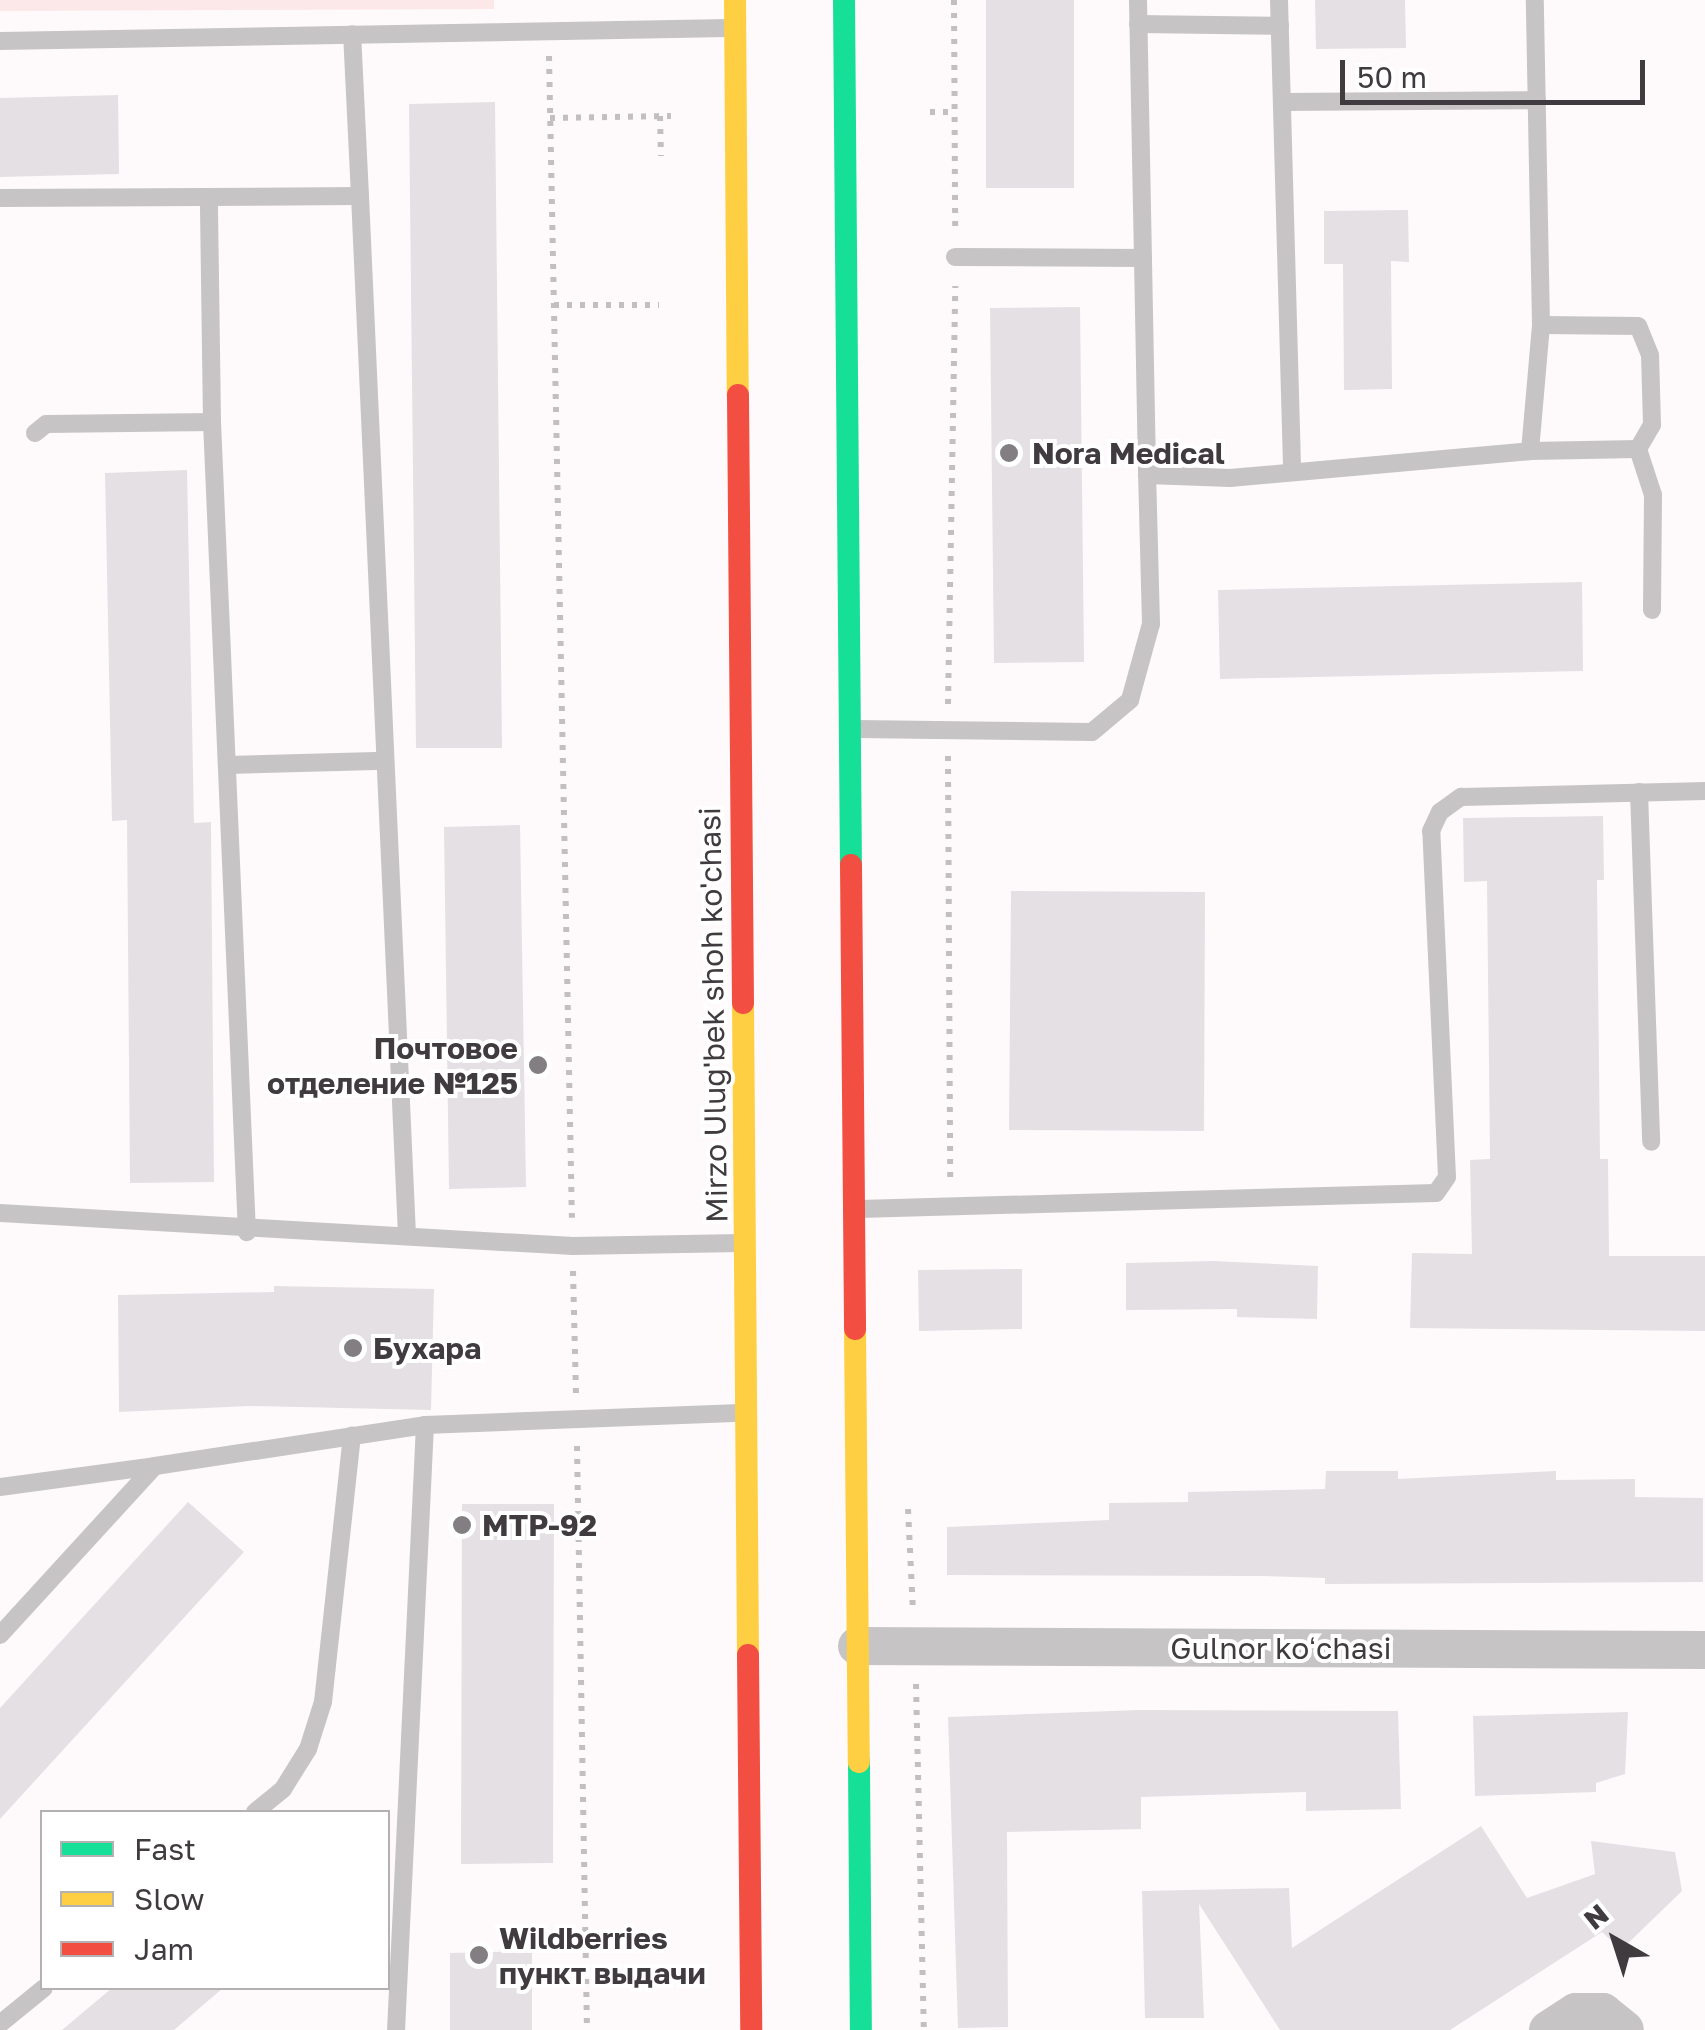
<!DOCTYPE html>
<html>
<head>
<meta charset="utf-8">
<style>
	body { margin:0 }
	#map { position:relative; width:1705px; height:2030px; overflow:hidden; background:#fefafc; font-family:"Golos Text",sans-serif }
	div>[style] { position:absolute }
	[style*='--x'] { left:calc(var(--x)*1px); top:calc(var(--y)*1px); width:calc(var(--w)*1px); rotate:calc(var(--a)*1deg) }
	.green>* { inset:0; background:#fce8e8 }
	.building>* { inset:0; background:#e4e0e4 }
	.path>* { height:6px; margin-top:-3px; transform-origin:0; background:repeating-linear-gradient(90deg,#c2bfc0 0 5px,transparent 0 13px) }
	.lane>* { height:18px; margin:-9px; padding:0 9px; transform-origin:9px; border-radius:9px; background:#c7c4c6 }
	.street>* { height:38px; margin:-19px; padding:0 19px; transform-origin:19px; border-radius:19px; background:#c7c4c6 }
	.fast>* { height:22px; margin:-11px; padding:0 11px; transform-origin:11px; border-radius:11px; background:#16e098 }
	.slow>* { height:22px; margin:-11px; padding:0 11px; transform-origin:11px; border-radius:11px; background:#ffcf43 }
	.jam>* { height:22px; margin:-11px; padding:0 11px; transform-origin:11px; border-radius:11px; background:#f24e42 }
	.dots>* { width:28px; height:28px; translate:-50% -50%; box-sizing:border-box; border:5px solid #fff; border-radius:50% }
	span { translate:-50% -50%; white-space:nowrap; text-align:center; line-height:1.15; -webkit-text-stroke:8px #fff; paint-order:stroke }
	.poi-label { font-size:30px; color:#403b3f; font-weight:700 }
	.left { translate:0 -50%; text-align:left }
	.right { translate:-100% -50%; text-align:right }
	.street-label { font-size:30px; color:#403b3f }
	.legend { position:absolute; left:40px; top:1810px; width:350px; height:180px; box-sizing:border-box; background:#fff; border:2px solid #b3b1b2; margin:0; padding:12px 18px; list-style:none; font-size:30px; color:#403b3f }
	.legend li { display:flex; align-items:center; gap:20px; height:50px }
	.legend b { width:50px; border:2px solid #b3b1b2 }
	.north { position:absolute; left:1565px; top:1890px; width:100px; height:100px; -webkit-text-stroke:8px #fff; paint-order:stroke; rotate:321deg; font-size:28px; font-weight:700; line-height:40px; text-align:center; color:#403b3f }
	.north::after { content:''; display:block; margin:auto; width:35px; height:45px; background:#403b3f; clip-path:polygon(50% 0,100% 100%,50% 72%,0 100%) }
	.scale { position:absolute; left:1340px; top:60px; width:305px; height:45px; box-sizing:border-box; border:5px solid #403b3f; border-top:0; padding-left:12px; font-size:30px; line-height:35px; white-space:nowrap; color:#403b3f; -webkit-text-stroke:8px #fff; paint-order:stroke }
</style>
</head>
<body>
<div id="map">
	<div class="green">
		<div style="clip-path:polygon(0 0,494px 0,494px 9px,0 11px)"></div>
	</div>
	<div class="building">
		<div style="clip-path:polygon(986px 0,1074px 0,1074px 188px,986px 188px)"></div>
		<div style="clip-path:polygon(1315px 0,1405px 0,1406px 48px,1316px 49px)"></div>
		<div style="clip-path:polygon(118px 95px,119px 174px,0 177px,0 98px)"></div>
		<div style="clip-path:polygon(495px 102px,502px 748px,416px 748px,409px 104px)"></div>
		<div style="clip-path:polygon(1408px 210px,1409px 262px,1391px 261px,1392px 389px,1344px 390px,1343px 264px,1324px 264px,1324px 211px)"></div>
		<div style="clip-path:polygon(1080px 307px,1084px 662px,994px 663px,990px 308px)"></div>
		<div style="clip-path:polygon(187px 470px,194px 823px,211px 822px,214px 1182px,130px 1183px,127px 820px,112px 821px,105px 473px)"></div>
		<div style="clip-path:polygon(1582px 582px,1583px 671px,1220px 679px,1218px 590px)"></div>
		<div style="clip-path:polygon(1603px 816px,1604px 880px,1597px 880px,1600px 1159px,1608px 1159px,1609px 1256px,1705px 1256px,1705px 1331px,1410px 1328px,1412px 1253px,1472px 1254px,1470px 1160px,1490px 1159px,1487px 881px,1464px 882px,1463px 818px)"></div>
		<div style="clip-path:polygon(520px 825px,526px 1187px,449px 1189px,444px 827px)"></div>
		<div style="clip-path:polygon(1011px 891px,1205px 892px,1204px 1131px,1009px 1130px)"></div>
		<div style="clip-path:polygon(1213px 1261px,1318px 1266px,1317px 1319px,1237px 1317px,1237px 1309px,1126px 1310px,1126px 1263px)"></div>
		<div style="clip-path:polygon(1022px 1269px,1022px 1329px,919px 1331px,918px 1270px)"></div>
		<div style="clip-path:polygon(274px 1286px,434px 1289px,431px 1410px,249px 1406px,119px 1412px,118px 1295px,274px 1292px)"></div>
		<div style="clip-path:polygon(1326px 1471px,1398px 1471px,1398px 1479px,1556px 1471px,1556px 1480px,1635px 1479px,1635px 1497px,1703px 1498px,1703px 1582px,1325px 1584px,1325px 1578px,1260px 1576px,947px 1575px,947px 1527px,1109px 1520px,1109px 1503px,1188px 1502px,1188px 1492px,1325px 1489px)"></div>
		<div style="clip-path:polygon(188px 1502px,244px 1552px,0 1819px,0 1708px)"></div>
		<div style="clip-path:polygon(462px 1504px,554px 1504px,553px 1863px,461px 1864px)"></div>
		<div style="clip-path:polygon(1139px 1710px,1398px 1711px,1401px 1809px,1306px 1811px,1306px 1792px,1141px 1797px,1141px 1829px,1007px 1832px,1008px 2027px,958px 2028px,948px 1717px)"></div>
		<div style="clip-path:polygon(1628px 1712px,1625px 1774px,1596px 1783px,1596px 1792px,1475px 1796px,1473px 1716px)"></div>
		<div style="clip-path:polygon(1481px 1826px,1527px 1898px,1595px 1874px,1591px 1841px,1675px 1852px,1682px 1891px,1621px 1950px,1602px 1932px,1450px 2030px,1280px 2030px,1199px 1904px,1204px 2018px,1145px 2018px,1142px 1891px,1289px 1888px,1292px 1948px)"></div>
		<div style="clip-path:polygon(532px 1951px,532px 2030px,450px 2030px,450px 1953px)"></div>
		<div style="clip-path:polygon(112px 1988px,223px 1988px,174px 2030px,62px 2030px)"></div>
	</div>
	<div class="path">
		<div style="--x:954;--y:0;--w:229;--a:89.7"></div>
		<div style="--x:549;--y:56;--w:1162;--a:88.87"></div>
		<div style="--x:930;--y:112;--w:25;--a:0"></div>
		<div style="--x:660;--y:116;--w:40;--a:88.6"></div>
		<div style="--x:550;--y:118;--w:121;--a:-0.9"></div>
		<div style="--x:554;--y:305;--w:105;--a:0"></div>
		<div style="--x:948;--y:704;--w:418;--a:-89"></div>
		<div style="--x:948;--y:756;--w:422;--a:89.7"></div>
		<div style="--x:573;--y:1271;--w:122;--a:88.6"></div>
		<div style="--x:577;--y:1446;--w:584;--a:89.02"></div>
		<div style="--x:908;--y:1509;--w:102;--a:87.2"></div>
		<div style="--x:916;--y:1684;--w:346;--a:88.7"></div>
	</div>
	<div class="lane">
		<div style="--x:1138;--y:0;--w:475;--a:88.9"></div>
		<div style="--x:1147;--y:475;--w:83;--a:2.1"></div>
		<div style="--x:1230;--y:478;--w:301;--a:-5.1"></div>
		<div style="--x:1530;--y:451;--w:126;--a:-85"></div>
		<div style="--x:1541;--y:325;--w:325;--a:-91.1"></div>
		<div style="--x:1279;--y:0;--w:472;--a:88.4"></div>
		<div style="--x:1138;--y:24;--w:142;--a:0.8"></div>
		<div style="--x:0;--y:41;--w:729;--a:-1.02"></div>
		<div style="--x:1282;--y:102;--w:255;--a:-0.4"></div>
		<div style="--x:360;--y:196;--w:1040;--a:87.41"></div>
		<div style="--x:0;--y:198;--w:360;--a:-0.3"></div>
		<div style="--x:360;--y:196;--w:162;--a:-92.8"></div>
		<div style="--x:955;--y:257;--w:188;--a:0.3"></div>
		<div style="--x:212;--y:422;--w:811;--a:87.53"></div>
		<div style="--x:35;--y:433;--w:14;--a:-39"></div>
		<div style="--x:46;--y:424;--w:166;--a:-0.7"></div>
		<div style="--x:212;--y:422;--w:221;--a:-90.8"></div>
		<div style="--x:1638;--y:449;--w:48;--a:71.9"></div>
		<div style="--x:1653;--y:495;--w:115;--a:90.5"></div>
		<div style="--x:1530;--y:451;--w:108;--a:-1.1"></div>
		<div style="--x:1638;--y:449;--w:28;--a:-60"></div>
		<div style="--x:1652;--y:425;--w:70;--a:-91.6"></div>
		<div style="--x:1650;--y:355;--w:31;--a:-112"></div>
		<div style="--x:1638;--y:326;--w:97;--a:-179.4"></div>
		<div style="--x:855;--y:729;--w:237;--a:0.7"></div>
		<div style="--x:1092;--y:732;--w:50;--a:-40.1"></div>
		<div style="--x:1130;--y:700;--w:79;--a:-74.6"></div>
		<div style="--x:1151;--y:624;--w:149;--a:-91.5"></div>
		<div style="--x:227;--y:765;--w:158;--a:-1.5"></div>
		<div style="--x:1639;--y:792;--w:350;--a:88"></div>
		<div style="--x:859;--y:1209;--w:577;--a:-1.59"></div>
		<div style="--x:1436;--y:1193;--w:19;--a:-55"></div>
		<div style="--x:1447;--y:1177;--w:346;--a:-92.6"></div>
		<div style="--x:1431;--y:831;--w:21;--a:-65"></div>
		<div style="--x:1440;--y:812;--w:26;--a:-36"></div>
		<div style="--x:1461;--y:797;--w:244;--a:-1.4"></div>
		<div style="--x:0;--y:1213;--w:574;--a:3.3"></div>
		<div style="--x:573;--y:1246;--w:167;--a:-1"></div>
		<div style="--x:425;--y:1425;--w:316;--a:-2.2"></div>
		<div style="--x:0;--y:1487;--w:156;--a:-7.7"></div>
		<div style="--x:0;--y:1635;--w:229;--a:-47.5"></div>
		<div style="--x:155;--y:1466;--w:273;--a:-8.6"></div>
		<div style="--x:425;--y:1425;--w:606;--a:92.74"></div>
		<div style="--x:255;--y:1812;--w:36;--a:-39"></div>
		<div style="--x:283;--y:1789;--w:47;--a:-58"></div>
		<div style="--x:308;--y:1749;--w:49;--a:-72.3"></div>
		<div style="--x:323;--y:1702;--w:268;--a:-83.8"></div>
		<div style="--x:1;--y:2023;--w:55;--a:-39.1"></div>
	</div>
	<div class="street">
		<div style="--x:857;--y:1646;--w:848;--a:0.27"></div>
		<div style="--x:1548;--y:2030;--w:33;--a:-33"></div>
		<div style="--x:1576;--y:2012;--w:27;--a:0"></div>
		<div style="--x:1603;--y:2012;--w:28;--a:39"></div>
	</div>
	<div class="fast">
		<div style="--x:844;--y:0;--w:865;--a:89.54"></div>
		<div style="--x:859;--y:1762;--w:268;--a:89.6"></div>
	</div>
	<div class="slow">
		<div style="--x:735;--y:0;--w:395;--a:89.6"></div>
		<div style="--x:743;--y:1003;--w:652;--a:89.56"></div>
		<div style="--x:855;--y:1329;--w:433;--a:89.5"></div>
	</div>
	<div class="jam">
		<div style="--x:738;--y:395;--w:608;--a:89.53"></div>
		<div style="--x:851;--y:865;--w:464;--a:89.5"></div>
		<div style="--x:748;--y:1655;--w:375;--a:89.5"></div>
	</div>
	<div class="dots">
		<div style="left:1009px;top:453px;background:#827e81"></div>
		<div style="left:538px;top:1065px;background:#827e81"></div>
		<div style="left:353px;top:1348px;background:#827e81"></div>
		<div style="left:462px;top:1525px;background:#827e81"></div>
		<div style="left:479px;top:1955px;background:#827e81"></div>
	</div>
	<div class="poi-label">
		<span class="left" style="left:1032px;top:453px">Nora Medical</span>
		<span class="right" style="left:518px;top:1065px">Почтовое<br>отделение №125</span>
		<span class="left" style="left:373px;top:1348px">Бухара</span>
		<span class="left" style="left:482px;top:1525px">MTP-92</span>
		<span class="left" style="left:499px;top:1955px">Wildberries<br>пункт выдачи</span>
	</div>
	<div class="street-label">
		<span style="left:713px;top:1015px;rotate:-91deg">Mirzo Ulug'bek shoh ko'chasi</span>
		<span style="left:1281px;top:1648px">Gulnor koʻchasi</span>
	</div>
	<ul class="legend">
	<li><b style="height:12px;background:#16e098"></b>Fast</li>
	<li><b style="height:12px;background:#ffcf43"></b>Slow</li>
	<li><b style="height:12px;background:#f24e42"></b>Jam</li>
	</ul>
	<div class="north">N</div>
	<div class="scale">50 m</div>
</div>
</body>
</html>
